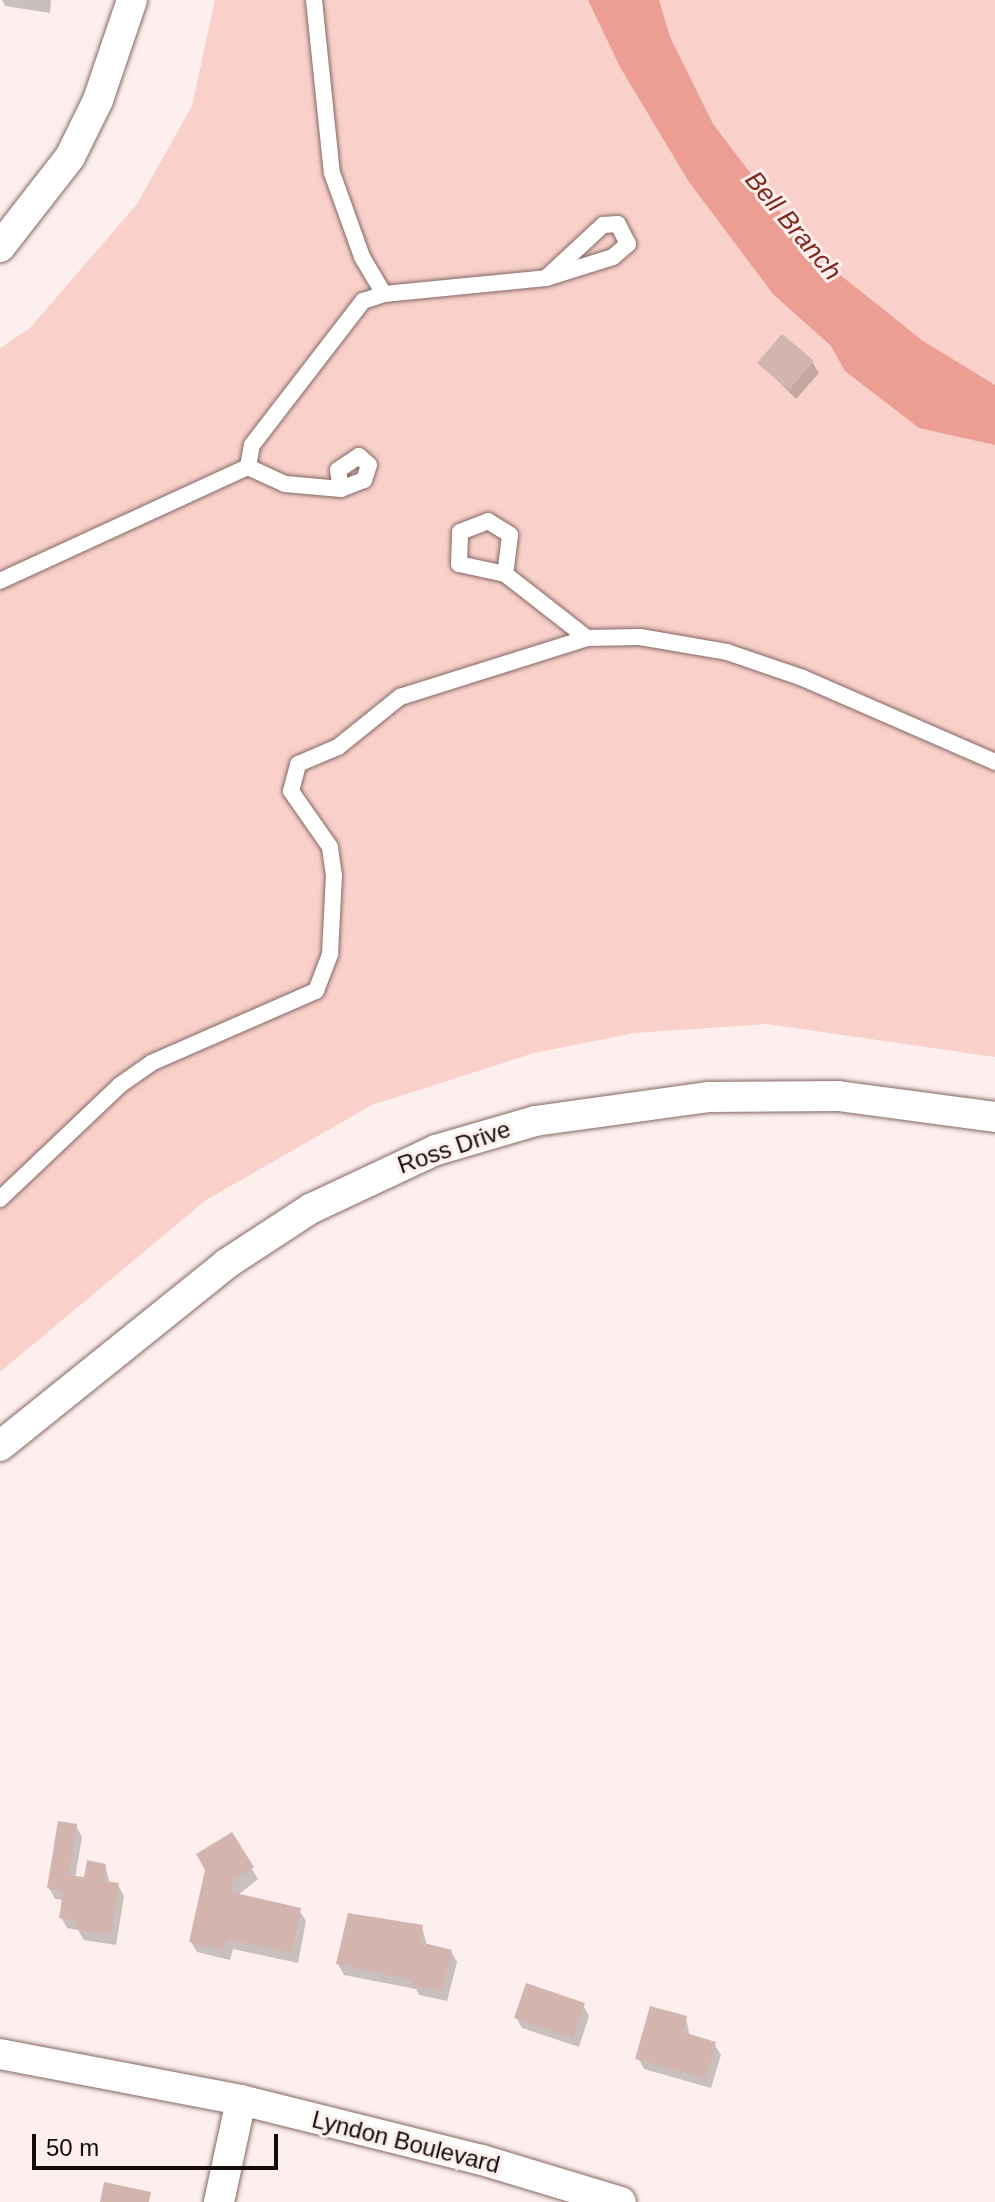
<!DOCTYPE html>
<html>
<head>
<meta charset="utf-8">
<style>
	body { margin:0 }
	#map { position:relative; width:995px; height:2202px; overflow:hidden; background:#fcefed; font-family:Helvetica,sans-serif }
	div>[style] { position:absolute }
	[style*='--x'] { left:calc(var(--x)*1px); top:calc(var(--y)*1px); width:calc(var(--w)*1px); rotate:calc(var(--a)*1deg) }
	.green>* { inset:0; background:#f9d1ca }
	.water>* { inset:0; background:#ed9e92 }
	.shadow>* { inset:0; background:#0003 }
	.building>* { inset:0; background:#d3b4af }
	.roads { filter:drop-shadow(0 0 2px #846864) drop-shadow(0 0 2px #846864) }
	.service>* { height:16px; margin:-8px; padding:0 8px; transform-origin:8px; border-radius:8px; background:#fff }
	.minor>* { height:30px; margin:-15px; padding:0 15px; transform-origin:15px; border-radius:15px; background:#fff }
	span { translate:-50% -50%; white-space:nowrap; text-align:center; line-height:1.15; -webkit-text-stroke:6px #fcefed; paint-order:stroke }
	.street-label { font-size:24px; color:#150b0a }
	.water-label { font-size:26px; color:#82281f; font-style:italic }
	.scale { position:absolute; left:32px; top:2134px; width:246px; height:36px; box-sizing:border-box; border:4px solid #150b0a; border-top:0; padding-left:10px; font-size:24px; line-height:28px; white-space:nowrap; color:#150b0a; -webkit-text-stroke:6px #fcefed; paint-order:stroke }
</style>
</head>
<body>
<div id="map">
	<div class="green">
		<div style="clip-path:polygon(215px 0,995px 0,995px 1057px,767px 1024px,634px 1033px,534px 1053px,372px 1105px,206px 1200px,0 1372px,0 348px,30px 328px,137px 204px,192px 106px)"></div>
	</div>
	<div class="water">
		<div style="clip-path:polygon(588px 0,659px 0,670px 37px,713px 124px,809px 250px,923px 341px,995px 385px,995px 445px,919px 428px,845px 371px,831px 346px,773px 294px,689px 182px,620px 67px)"></div>
	</div>
	<div class="shadow">
		<div style="clip-path:polygon(2px 0,51px 0,50px 13px,5px 6px)"></div>
		<div style="clip-path:polygon(812px 362px,819px 373px,796px 399px,760px 363px)"></div>
		<div style="clip-path:polygon(76px 1826px,82px 1837px,75px 1878px,86px 1880px,105px 1865px,110px 1884px,118px 1885px,124px 1896px,116px 1945px,84px 1940px,78px 1930px,67px 1928px,61px 1917px,64px 1900px,55px 1899px,49px 1888px)"></div>
		<div style="clip-path:polygon(231px 1835px,258px 1879px,237px 1896px,299px 1910px,306px 1921px,298px 1963px,233px 1949px,230px 1960px,197px 1952px,191px 1942px)"></div>
		<div style="clip-path:polygon(422px 1927px,427px 1946px,451px 1951px,457px 1962px,447px 2001px,419px 1995px,416px 1989px,344px 1975px,338px 1964px)"></div>
		<div style="clip-path:polygon(583px 2005px,589px 2016px,579px 2047px,522px 2028px,516px 2017px)"></div>
		<div style="clip-path:polygon(686px 2018px,690px 2037px,714px 2044px,721px 2055px,711px 2088px,644px 2069px,638px 2058px)"></div>
	</div>
	<div class="building">
		<div style="clip-path:polygon(782px 334px,814px 361px,789px 390px,757px 363px)"></div>
		<div style="clip-path:polygon(58px 1821px,77px 1824px,69px 1875px,84px 1877px,87px 1860px,106px 1864px,103px 1881px,119px 1883px,111px 1935px,76px 1929px,77px 1921px,59px 1918px,63px 1891px,47px 1888px)"></div>
		<div style="clip-path:polygon(232px 1832px,254px 1867px,233px 1880px,231px 1892px,301px 1908px,292px 1953px,228px 1939px,224px 1951px,189px 1942px,205px 1870px,196px 1854px)"></div>
		<div style="clip-path:polygon(348px 1913px,423px 1925px,420px 1942px,452px 1950px,442px 1992px,411px 1985px,412px 1980px,336px 1964px)"></div>
		<div style="clip-path:polygon(526px 1983px,585px 2003px,573px 2038px,514px 2018px)"></div>
		<div style="clip-path:polygon(650px 2006px,687px 2016px,683px 2032px,716px 2042px,706px 2078px,635px 2059px)"></div>
		<div style="clip-path:polygon(104px 2182px,151px 2192px,149px 2202px,100px 2202px)"></div>
	</div>
	<div class="roads">
		<div class="service">
			<div style="--x:314;--y:0;--w:174;--a:84.1"></div>
			<div style="--x:332;--y:173;--w:89;--a:70.3"></div>
			<div style="--x:362;--y:257;--w:43;--a:59.3"></div>
			<div style="--x:384;--y:294;--w:163;--a:-5.6"></div>
			<div style="--x:546;--y:278;--w:70;--a:-17.4"></div>
			<div style="--x:613;--y:257;--w:20;--a:-41"></div>
			<div style="--x:628;--y:244;--w:22;--a:-117"></div>
			<div style="--x:618;--y:224;--w:15;--a:176"></div>
			<div style="--x:603;--y:225;--w:78;--a:137.1"></div>
			<div style="--x:341;--y:489;--w:19;--a:-99"></div>
			<div style="--x:338;--y:470;--w:25;--a:-34"></div>
			<div style="--x:359;--y:456;--w:13;--a:42"></div>
			<div style="--x:369;--y:465;--w:16;--a:108"></div>
			<div style="--x:364;--y:480;--w:25;--a:159"></div>
			<div style="--x:341;--y:489;--w:56;--a:-174.9"></div>
			<div style="--x:285;--y:484;--w:41;--a:-155.3"></div>
			<div style="--x:248;--y:467;--w:22;--a:-80"></div>
			<div style="--x:252;--y:445;--w:182;--a:-52.4"></div>
			<div style="--x:363;--y:301;--w:22;--a:-18"></div>
			<div style="--x:0;--y:581;--w:273;--a:-24.7"></div>
			<div style="--x:587;--y:638;--w:53;--a:-1.1"></div>
			<div style="--x:640;--y:637;--w:88;--a:9.8"></div>
			<div style="--x:727;--y:652;--w:80;--a:18.9"></div>
			<div style="--x:803;--y:678;--w:210;--a:23.6"></div>
			<div style="--x:0;--y:1199;--w:166;--a:-43.5"></div>
			<div style="--x:120;--y:1085;--w:38;--a:-35"></div>
			<div style="--x:151;--y:1063;--w:180;--a:-23.6"></div>
			<div style="--x:316;--y:991;--w:40;--a:-69"></div>
			<div style="--x:330;--y:954;--w:78;--a:-87.1"></div>
			<div style="--x:334;--y:876;--w:29;--a:-98"></div>
			<div style="--x:330;--y:847;--w:68;--a:-124.9"></div>
			<div style="--x:291;--y:791;--w:28;--a:-75"></div>
			<div style="--x:298;--y:764;--w:43;--a:-23"></div>
			<div style="--x:338;--y:747;--w:80;--a:-38.9"></div>
			<div style="--x:400;--y:697;--w:196;--a:-17.5"></div>
			<div style="--x:587;--y:638;--w:104;--a:-142"></div>
			<div style="--x:505;--y:574;--w:47;--a:-167.7"></div>
			<div style="--x:459;--y:564;--w:32;--a:-88"></div>
			<div style="--x:460;--y:532;--w:30;--a:-21"></div>
			<div style="--x:488;--y:521;--w:26;--a:32"></div>
			<div style="--x:510;--y:535;--w:39;--a:97"></div>
		</div>
		<div class="minor">
			<div style="--x:0;--y:247;--w:114;--a:-52.1"></div>
			<div style="--x:70;--y:157;--w:64;--a:-63.8"></div>
			<div style="--x:98;--y:100;--w:106;--a:-71.2"></div>
			<div style="--x:0;--y:1446;--w:290;--a:-38.8"></div>
			<div style="--x:226;--y:1264;--w:100;--a:-33.2"></div>
			<div style="--x:310;--y:1209;--w:139;--a:-25.1"></div>
			<div style="--x:436;--y:1150;--w:103;--a:-16.3"></div>
			<div style="--x:535;--y:1121;--w:176;--a:-7.9"></div>
			<div style="--x:709;--y:1097;--w:129;--a:-0.4"></div>
			<div style="--x:838;--y:1096;--w:158;--a:7.6"></div>
			<div style="--x:0;--y:2054;--w:245;--a:10.8"></div>
			<div style="--x:241;--y:2100;--w:248;--a:14"></div>
			<div style="--x:482;--y:2160;--w:145;--a:16.8"></div>
			<div style="--x:219;--y:2202;--w:104;--a:-77.8"></div>
		</div>
	</div>
	<div class="street-label">
		<span style="left:454px;top:1147px;rotate:-19deg">Ross Drive</span>
		<span style="left:406px;top:2142px;rotate:14deg">Lyndon Boulevard</span>
	</div>
	<div class="water-label">
		<span style="left:793px;top:226px;rotate:50deg">Bell Branch</span>
	</div>
	<div class="scale">50 m</div>
</div>
</body>
</html>
